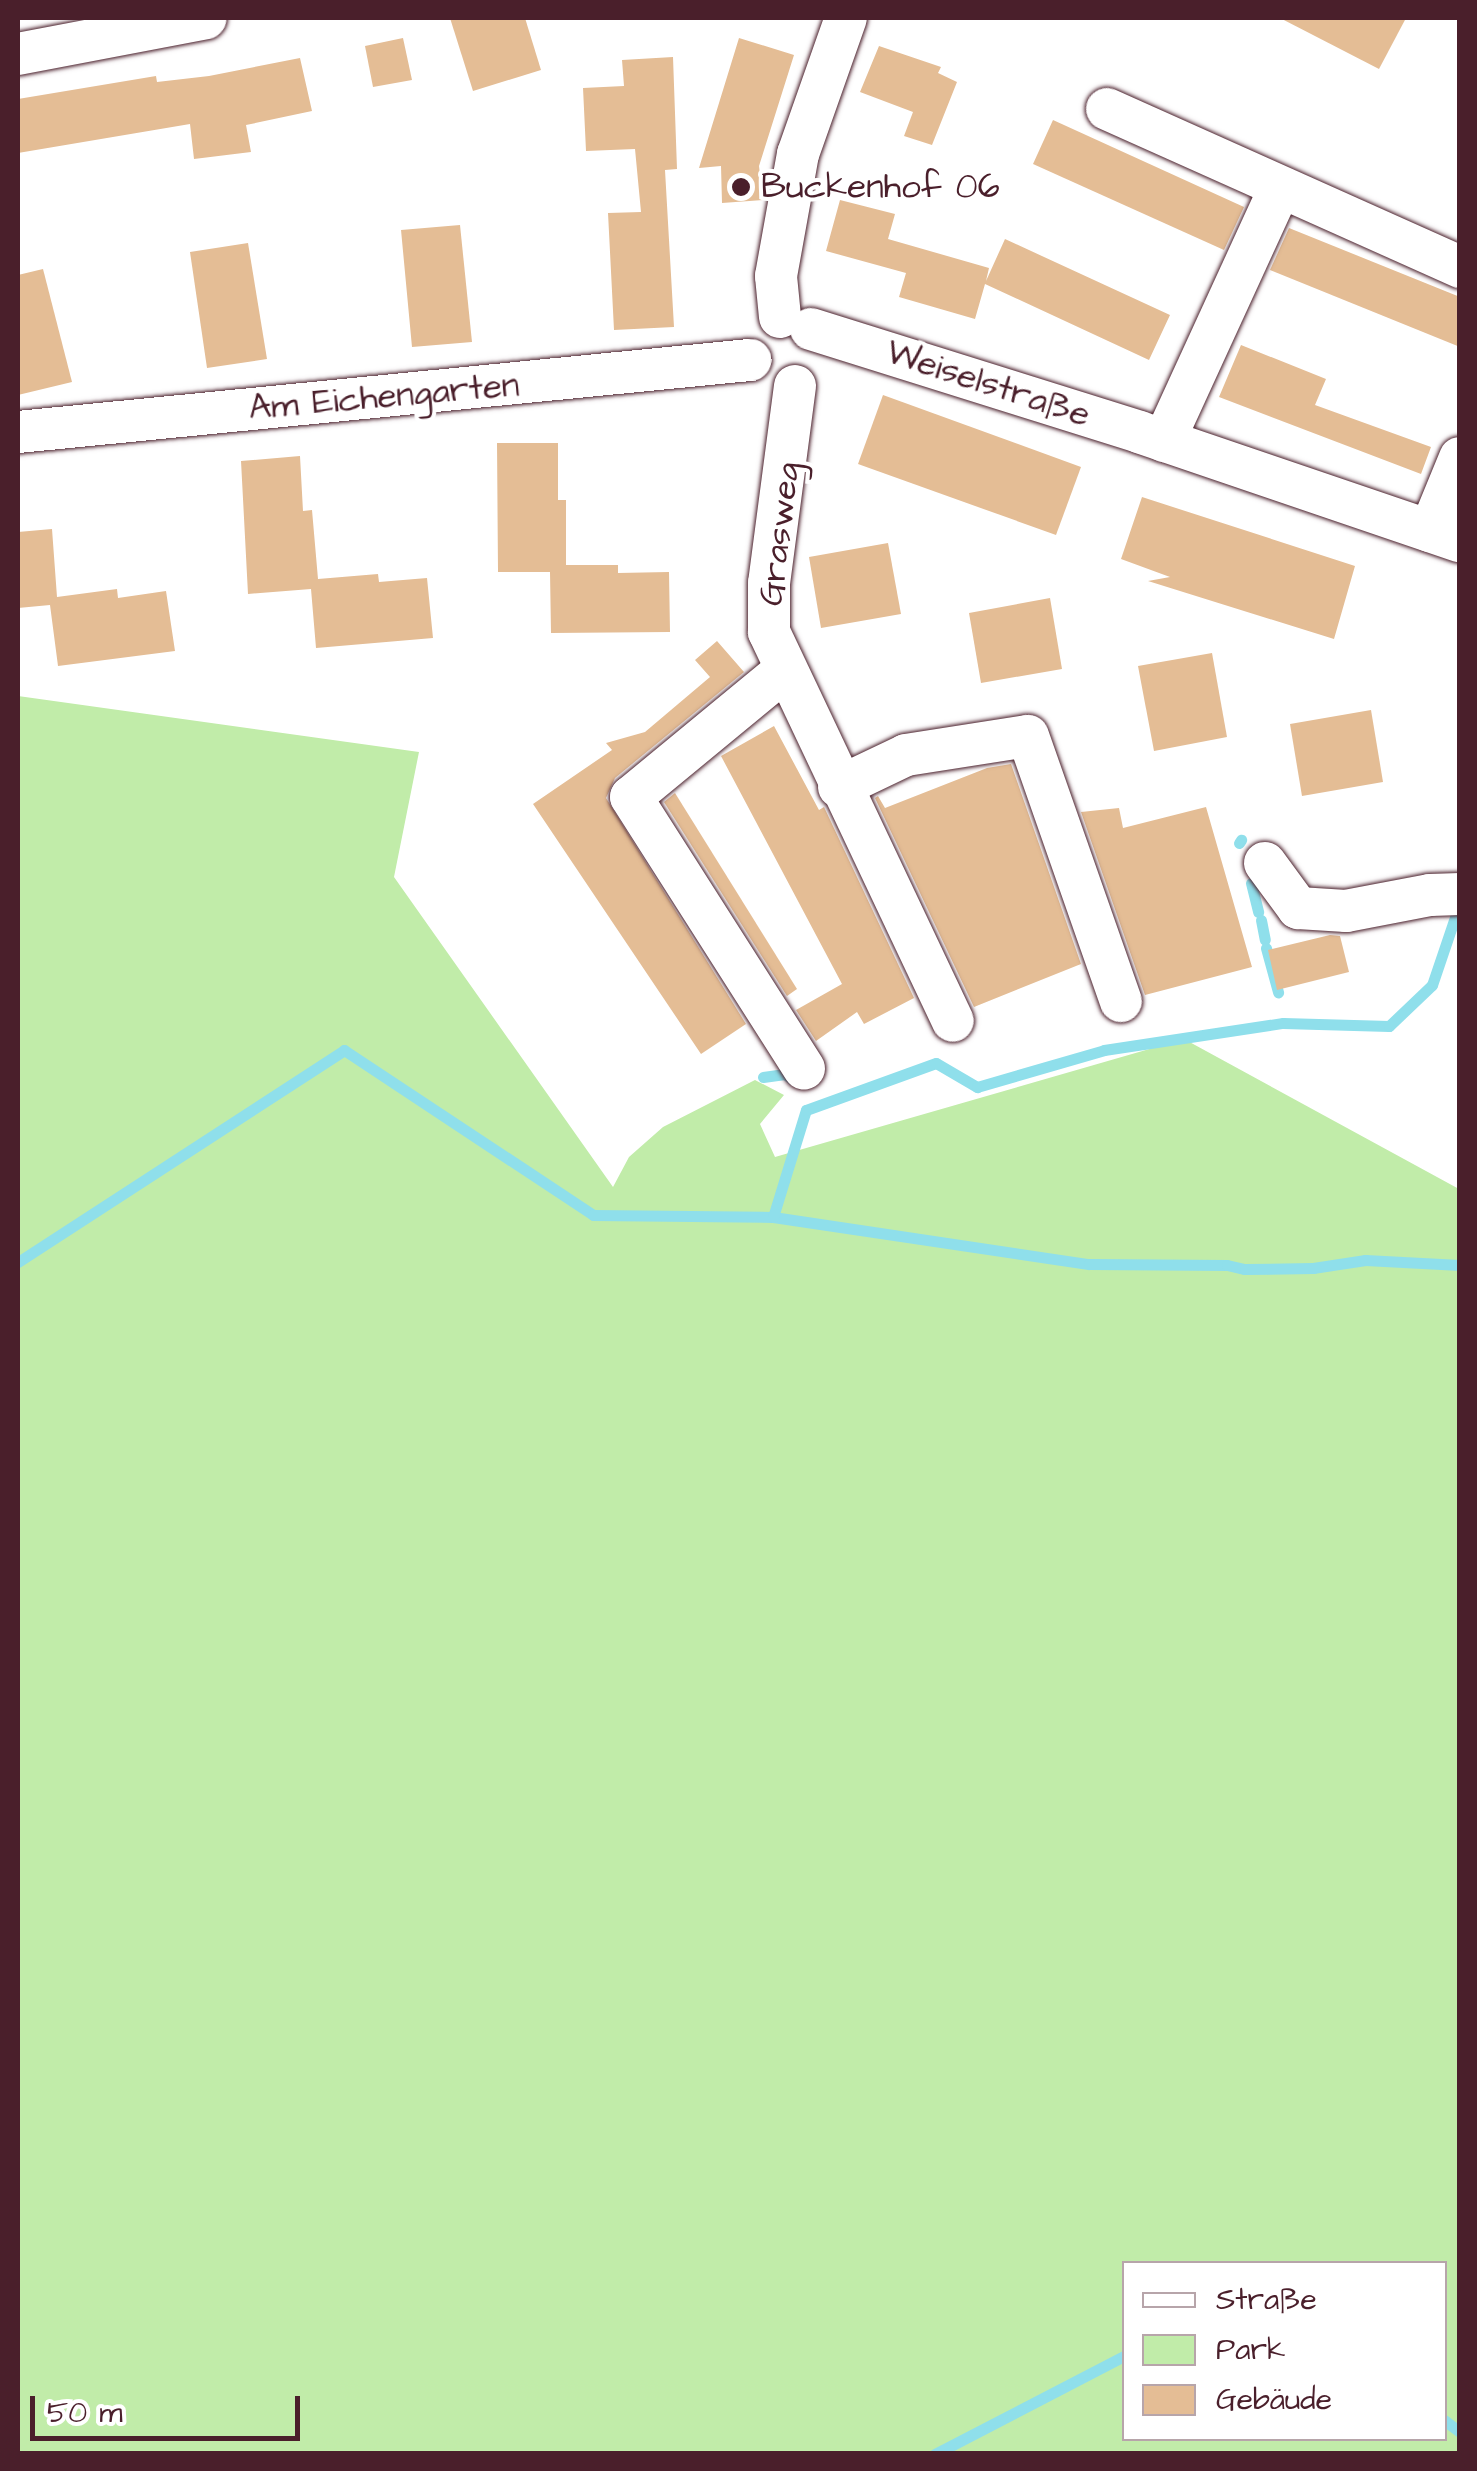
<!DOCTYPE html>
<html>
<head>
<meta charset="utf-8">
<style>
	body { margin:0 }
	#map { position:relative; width:1477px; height:2471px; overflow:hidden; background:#fff; font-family:"Architects Daughter",sans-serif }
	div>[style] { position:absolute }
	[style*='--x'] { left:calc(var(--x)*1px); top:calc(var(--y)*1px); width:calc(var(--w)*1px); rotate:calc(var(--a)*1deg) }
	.green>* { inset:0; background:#c1eca9 }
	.stream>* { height:11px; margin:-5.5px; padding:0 5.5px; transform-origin:5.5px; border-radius:5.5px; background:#8fdfeb }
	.building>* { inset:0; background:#e4bd95 }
	.roads { filter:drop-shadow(0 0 2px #4a1f2b) drop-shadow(0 0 2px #4a1f2b) }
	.minor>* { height:42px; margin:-21px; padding:0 21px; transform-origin:21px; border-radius:21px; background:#fff }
	.dots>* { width:28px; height:28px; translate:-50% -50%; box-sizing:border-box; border:5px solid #fff; border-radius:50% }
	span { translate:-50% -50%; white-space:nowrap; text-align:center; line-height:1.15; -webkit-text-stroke:8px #fff; paint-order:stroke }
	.poi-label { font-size:35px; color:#4a1f2b }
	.left { translate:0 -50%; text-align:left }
	.street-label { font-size:35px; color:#4a1f2b }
	.frame { position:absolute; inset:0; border:20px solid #4a1f2b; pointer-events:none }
	.legend { position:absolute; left:1122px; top:2261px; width:325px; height:180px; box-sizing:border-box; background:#fff; border:2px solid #b7a5aa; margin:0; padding:12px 18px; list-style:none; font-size:30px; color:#4a1f2b }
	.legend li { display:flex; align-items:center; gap:20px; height:50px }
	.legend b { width:50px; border:2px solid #b7a5aa }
	.scale { position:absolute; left:30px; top:2396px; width:270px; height:45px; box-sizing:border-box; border:5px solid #4a1f2b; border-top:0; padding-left:12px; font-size:30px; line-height:35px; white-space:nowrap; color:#4a1f2b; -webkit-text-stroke:8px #fff; paint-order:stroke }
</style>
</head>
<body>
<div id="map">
	<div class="green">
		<div style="clip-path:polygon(evenodd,18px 696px,419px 752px,394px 877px,613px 1187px,629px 1157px,663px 1127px,755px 1080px,784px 1095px,760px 1124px,775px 1157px,1184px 1039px,1459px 1189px,1459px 2453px,18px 2453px,18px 696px,1124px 2264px,1444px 2264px,1444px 2438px,1124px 2438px,1124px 2264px)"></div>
	</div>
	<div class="stream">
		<div style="--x:1239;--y:843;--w:4;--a:-56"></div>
		<div style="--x:1251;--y:883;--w:30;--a:76"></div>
		<div style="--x:1261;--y:920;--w:20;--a:79"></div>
		<div style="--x:1266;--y:948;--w:46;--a:74.7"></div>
		<div style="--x:763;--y:1077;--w:22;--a:-8"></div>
		<div style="--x:785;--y:1074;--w:9;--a:36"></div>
		<div style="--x:773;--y:1217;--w:319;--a:8.5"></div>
		<div style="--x:1089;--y:1264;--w:138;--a:0.4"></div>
		<div style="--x:1227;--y:1265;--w:18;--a:13"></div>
		<div style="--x:1245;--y:1269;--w:68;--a:-0.8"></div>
		<div style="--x:1313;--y:1268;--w:53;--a:-8.7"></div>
		<div style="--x:1365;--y:1260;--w:95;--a:3"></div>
		<div style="--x:18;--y:1262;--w:389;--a:-33"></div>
		<div style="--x:344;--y:1050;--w:299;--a:33.5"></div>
		<div style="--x:593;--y:1215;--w:180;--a:0.6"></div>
		<div style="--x:773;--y:1217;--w:112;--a:-72.9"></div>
		<div style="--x:806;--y:1110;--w:138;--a:-19.9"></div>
		<div style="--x:936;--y:1063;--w:48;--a:30.3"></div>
		<div style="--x:977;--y:1087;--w:132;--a:-16.2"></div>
		<div style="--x:1104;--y:1050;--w:181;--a:-8.6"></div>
		<div style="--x:1283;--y:1023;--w:106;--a:1.6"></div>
		<div style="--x:1389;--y:1026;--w:59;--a:-43.6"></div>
		<div style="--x:1432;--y:985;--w:75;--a:-71.3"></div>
		<div style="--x:1444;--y:2420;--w:20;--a:37"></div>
		<div style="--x:935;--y:2454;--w:213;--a:-27.4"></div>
	</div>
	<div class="building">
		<div style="clip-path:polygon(450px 18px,525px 18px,541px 70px,473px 91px)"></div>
		<div style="clip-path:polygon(1280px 18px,1406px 18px,1379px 69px)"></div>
		<div style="clip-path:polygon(403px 38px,412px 80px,373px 87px,365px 46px)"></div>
		<div style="clip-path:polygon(739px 38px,794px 55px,759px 166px,763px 200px,722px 203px,721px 166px,699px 168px)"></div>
		<div style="clip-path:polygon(879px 46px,941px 67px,938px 73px,957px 82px,932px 145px,904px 136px,913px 112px,860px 92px)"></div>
		<div style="clip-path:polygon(673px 57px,677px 169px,665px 170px,674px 327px,614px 330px,608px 213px,641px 212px,635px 149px,586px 151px,583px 88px,624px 86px,622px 60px)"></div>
		<div style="clip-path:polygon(300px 58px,312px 111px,246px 125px,251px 152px,194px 159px,190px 124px,18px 153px,18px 99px,156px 76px,157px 82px,209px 76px)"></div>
		<div style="clip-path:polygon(1053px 120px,1244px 207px,1224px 250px,1033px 164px)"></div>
		<div style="clip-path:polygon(840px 200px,895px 214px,888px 239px,989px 268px,986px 281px,1005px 239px,1170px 315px,1149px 360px,985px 284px,975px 319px,899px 297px,906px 273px,826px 251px)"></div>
		<div style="clip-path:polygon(460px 225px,472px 342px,412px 347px,401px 230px)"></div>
		<div style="clip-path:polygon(1289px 228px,1460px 297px,1460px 347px,1270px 270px)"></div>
		<div style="clip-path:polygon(248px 243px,267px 359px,207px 368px,190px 252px)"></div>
		<div style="clip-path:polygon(43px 269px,72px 382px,18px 395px,18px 275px)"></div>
		<div style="clip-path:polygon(1241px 345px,1326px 379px,1315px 405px,1431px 447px,1421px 474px,1219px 397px)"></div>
		<div style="clip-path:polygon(883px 395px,1081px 467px,1056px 535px,858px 464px)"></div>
		<div style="clip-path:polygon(497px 443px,558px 443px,558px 500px,566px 500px,566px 565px,618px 565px,618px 573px,669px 572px,670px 632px,551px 633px,550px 572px,498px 572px)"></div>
		<div style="clip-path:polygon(300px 456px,303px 511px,312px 510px,318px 579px,378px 574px,379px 582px,427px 578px,433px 638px,316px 648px,311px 589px,248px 594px,241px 461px)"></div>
		<div style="clip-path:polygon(1142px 497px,1355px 566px,1334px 639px,1148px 581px,1170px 577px,1121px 559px)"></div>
		<div style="clip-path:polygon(52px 529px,57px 597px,117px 589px,118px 598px,166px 591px,175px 651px,58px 666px,50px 605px,18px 608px,18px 532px)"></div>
		<div style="clip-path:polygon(888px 543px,901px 614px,821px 628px,809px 557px)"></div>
		<div style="clip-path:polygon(1050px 598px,1062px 669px,981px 683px,969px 613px)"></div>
		<div style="clip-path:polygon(717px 641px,744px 672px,615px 778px,606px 798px,746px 1024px,701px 1054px,533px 804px,612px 750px,606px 743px,645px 732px,710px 677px,695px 660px)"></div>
		<div style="clip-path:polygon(1212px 653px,1227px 737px,1154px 751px,1138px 666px)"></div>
		<div style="clip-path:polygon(1371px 710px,1383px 782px,1302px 796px,1290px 724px)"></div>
		<div style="clip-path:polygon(774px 726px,819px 810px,824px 807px,914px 998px,864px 1024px,857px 1012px,816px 1041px,796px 1010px,842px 984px,721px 756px)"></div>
		<div style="clip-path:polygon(1011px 764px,1081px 964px,974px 1007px,875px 798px,878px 796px,885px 808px,987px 768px)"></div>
		<div style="clip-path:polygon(675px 793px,797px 989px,787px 996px,664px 802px)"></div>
		<div style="clip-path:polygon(1206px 807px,1252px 967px,1145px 995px,1081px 812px,1119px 808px,1123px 828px)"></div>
		<div style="clip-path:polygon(1330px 935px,1340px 936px,1349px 972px,1277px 990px,1268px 950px)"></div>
	</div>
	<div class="roads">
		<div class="minor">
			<div style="--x:18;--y:54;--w:191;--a:-10.8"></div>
			<div style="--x:1107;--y:109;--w:387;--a:24.1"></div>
			<div style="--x:780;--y:317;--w:41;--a:-95.6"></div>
			<div style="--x:776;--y:276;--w:124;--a:-79.8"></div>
			<div style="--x:798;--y:154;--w:144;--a:-70.6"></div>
			<div style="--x:811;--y:329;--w:344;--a:17.4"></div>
			<div style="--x:1139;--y:432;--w:339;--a:18.8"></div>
			<div style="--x:795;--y:386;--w:199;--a:97.5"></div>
			<div style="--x:769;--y:583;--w:49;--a:90"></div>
			<div style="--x:769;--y:632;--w:430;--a:64.7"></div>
			<div style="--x:18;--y:432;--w:736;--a:-5.62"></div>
			<div style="--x:1164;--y:441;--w:278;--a:-65.4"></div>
			<div style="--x:1430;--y:531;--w:79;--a:-67.7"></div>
			<div style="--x:784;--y:671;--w:198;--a:140.5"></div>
			<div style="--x:631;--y:797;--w:322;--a:57.5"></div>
			<div style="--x:839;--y:787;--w:74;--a:-25.5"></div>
			<div style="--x:906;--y:755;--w:123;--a:-8.9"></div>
			<div style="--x:1028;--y:736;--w:281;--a:70.7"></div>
			<div style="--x:1265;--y:863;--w:56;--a:53.7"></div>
			<div style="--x:1298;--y:908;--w:48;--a:3.6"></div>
			<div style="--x:1346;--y:911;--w:86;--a:-10.8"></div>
			<div style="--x:1430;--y:895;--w:30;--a:-2"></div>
		</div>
	</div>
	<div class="dots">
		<div style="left:741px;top:187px;background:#4a1f2b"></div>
	</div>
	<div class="poi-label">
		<span class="left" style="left:761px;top:187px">Buckenhof 06</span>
	</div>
	<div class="street-label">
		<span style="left:988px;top:384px;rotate:18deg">Weiselstraße</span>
		<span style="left:384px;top:397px;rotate:-5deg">Am Eichengarten</span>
		<span style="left:780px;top:534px;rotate:-83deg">Grasweg</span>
	</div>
	<div class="frame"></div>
	<ul class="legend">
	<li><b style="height:12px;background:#fff"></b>Straße</li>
	<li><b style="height:28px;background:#c1eca9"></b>Park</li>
	<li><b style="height:28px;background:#e4bd95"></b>Gebäude</li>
	</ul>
	<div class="scale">50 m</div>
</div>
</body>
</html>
